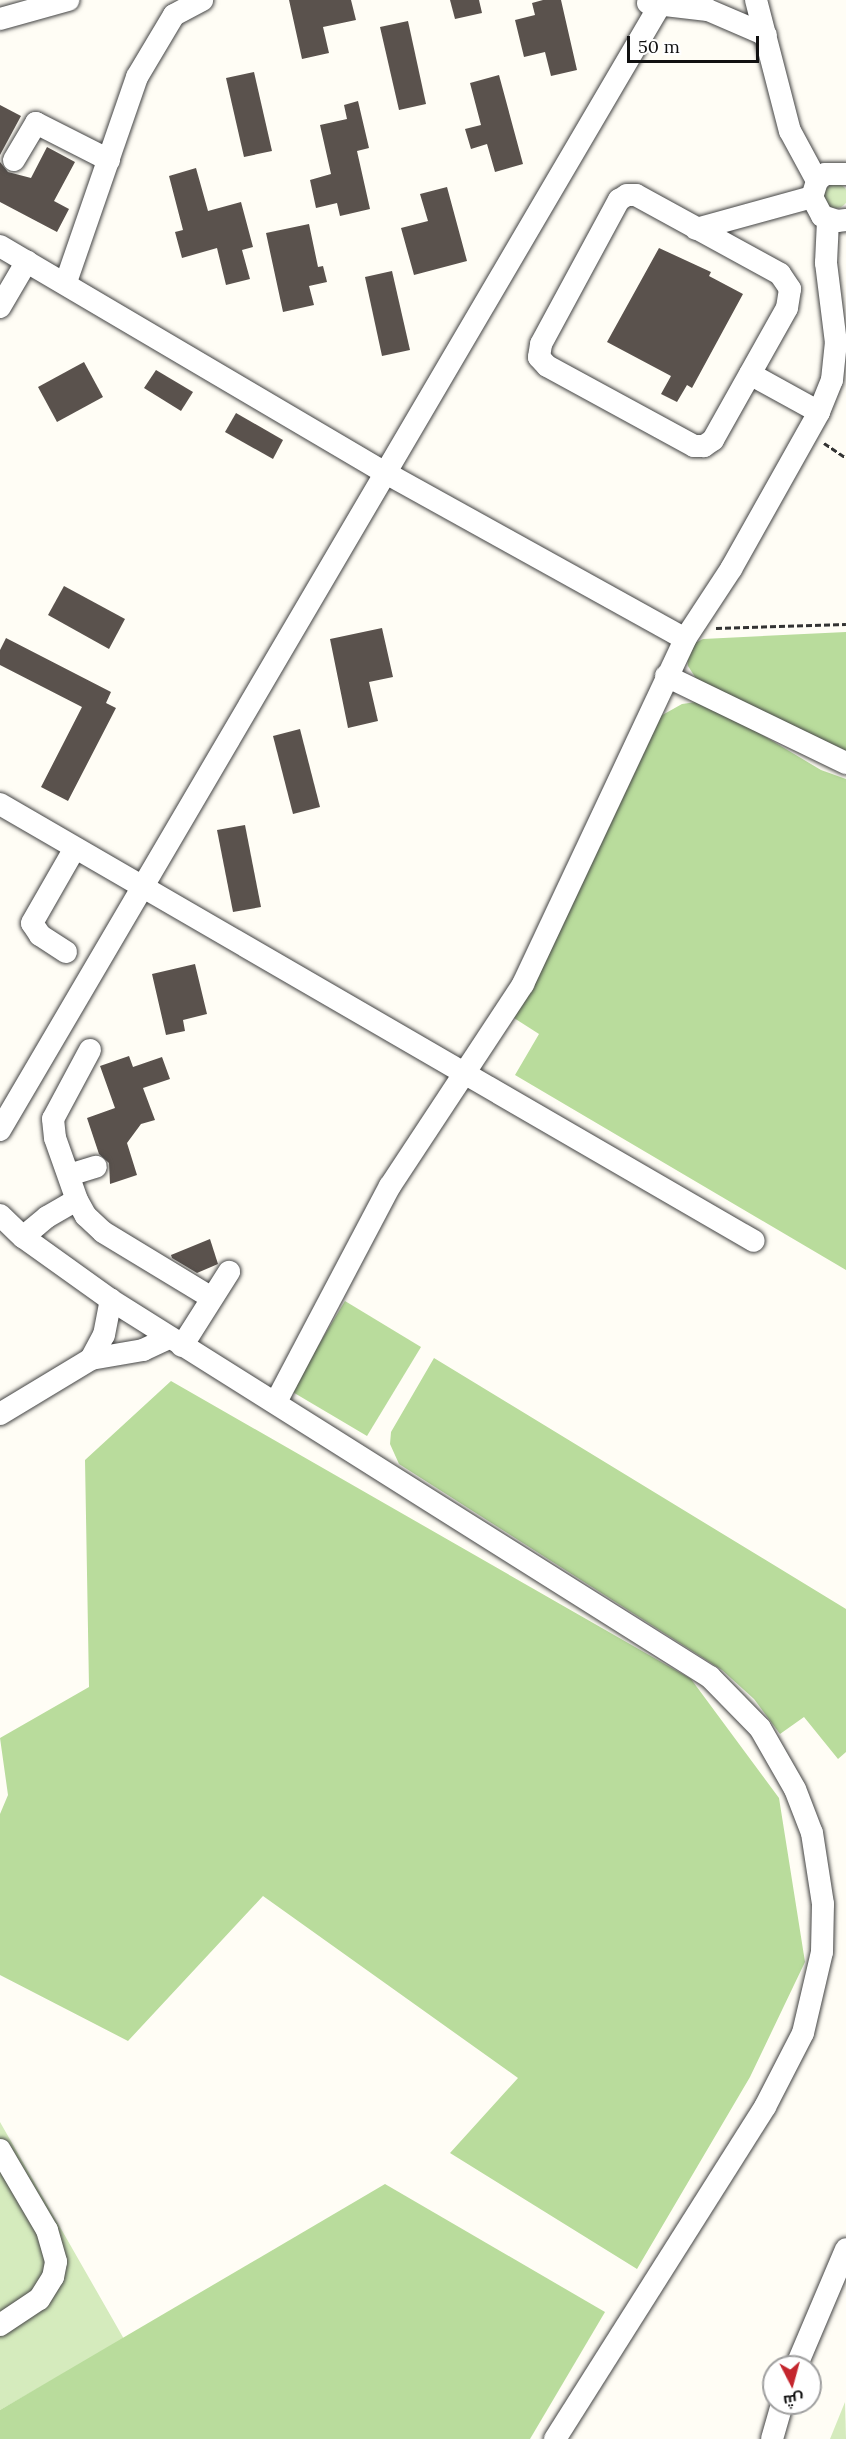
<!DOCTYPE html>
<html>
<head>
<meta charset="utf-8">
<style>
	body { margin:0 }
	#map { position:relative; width:846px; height:2439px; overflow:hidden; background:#fffdf5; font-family:Lora,Cairo,serif }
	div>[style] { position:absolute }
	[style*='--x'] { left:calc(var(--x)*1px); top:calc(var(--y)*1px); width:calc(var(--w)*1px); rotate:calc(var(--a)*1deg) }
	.green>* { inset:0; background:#d5ebbd }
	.round { border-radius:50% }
	.forest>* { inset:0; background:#b9dc9c }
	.building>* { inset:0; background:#5a524d }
	.path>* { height:3px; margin-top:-1.5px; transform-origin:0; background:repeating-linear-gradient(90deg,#333 0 6px,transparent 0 9px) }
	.roads { filter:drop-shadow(0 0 2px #444) drop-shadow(0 0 2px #444) }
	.minor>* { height:22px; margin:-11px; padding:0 11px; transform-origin:11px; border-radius:11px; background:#fff }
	span { translate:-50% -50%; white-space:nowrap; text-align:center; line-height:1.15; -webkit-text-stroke:6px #fff; paint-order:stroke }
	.north { position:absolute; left:762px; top:2355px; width:60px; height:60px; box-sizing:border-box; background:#fff; border:2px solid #a0a0a0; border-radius:50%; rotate:174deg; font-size:16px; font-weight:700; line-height:24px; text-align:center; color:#111 }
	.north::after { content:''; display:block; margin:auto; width:21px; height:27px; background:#c4262e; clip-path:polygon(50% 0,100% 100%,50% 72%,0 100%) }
	.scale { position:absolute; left:627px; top:36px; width:132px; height:27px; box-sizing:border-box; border:3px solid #111; border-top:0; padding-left:8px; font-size:18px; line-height:21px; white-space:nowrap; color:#111; -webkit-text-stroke:4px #fff; paint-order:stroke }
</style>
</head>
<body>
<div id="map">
	<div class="green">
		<div class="round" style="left:824px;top:184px;width:24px;height:24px"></div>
		<div style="clip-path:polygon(0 2122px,124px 2339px,0 2410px,0 2329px,57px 2280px,0 2143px)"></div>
		<div style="clip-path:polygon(0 2155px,43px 2233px,49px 2276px,0 2320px)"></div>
		<div style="clip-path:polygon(845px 2402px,846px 2439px,830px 2439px)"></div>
	</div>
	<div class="forest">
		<div style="clip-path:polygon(846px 632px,846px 751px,697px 680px,688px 666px,687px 657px,695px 643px,703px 639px)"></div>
		<div style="clip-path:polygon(696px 702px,722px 711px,821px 770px,846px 779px,846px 1270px,515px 1075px,539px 1034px,514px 1018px,657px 718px,682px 704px)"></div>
		<div style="clip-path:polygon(345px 1301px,421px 1347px,367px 1436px,291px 1391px)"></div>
		<div style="clip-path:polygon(434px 1358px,846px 1609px,846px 1752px,838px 1759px,804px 1717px,780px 1734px,754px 1699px,722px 1670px,399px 1464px,390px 1444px,391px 1432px)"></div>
		<div style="clip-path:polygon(171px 1381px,691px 1679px,779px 1798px,805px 1962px,750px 2077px,637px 2269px,450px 2153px,518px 2078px,263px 1896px,128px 2041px,0 1975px,0 1814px,8px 1795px,0 1738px,89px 1687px,85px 1460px)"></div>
		<div style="clip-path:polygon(385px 2184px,605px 2312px,530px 2439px,0 2439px,0 2410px)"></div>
	</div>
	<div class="building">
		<div style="clip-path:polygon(289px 0,351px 0,356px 20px,323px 27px,329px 53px,302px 59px)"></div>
		<div style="clip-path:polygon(450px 0,479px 0,482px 13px,455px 19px)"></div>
		<div style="clip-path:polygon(543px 0,561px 0,577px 70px,551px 76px,545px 52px,524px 57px,515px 20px,535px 15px,532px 3px)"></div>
		<div style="clip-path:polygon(408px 21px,426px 104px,399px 110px,380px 27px)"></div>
		<div style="clip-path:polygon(254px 72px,272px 151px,244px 157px,226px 78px)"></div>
		<div style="clip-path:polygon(499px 75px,523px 164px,495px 172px,487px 144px,471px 149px,465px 129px,481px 125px,470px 83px)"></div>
		<div style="clip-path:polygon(358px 101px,369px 148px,357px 151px,370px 209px,340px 216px,337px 203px,316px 208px,310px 180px,331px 174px,320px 125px,347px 119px,344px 105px)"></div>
		<div style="clip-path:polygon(0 105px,21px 116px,0 155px)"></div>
		<div style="clip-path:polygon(47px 147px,75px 162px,54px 201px,69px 209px,57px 232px,0 202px,0 162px,8px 172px,31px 178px)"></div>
		<div style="clip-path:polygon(196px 168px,208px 211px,241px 202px,253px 247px,242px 250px,250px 279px,226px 285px,217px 248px,182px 258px,175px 232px,183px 230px,169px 176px)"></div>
		<div style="clip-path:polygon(447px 187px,467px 261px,414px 275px,401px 228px,428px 221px,420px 194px)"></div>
		<div style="clip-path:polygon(309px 224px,318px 267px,323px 266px,327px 282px,309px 286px,314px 305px,283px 312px,266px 233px)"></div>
		<div style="clip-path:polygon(659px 248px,711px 272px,709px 276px,743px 294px,692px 388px,687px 385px,677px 402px,661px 394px,671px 376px,607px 342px)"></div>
		<div style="clip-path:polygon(392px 271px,410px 350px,382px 356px,365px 277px)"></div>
		<div style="clip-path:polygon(84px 362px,103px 397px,57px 422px,38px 387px)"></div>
		<div style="clip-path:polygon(156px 370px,193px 392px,181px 411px,144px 388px)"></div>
		<div style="clip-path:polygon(236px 413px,283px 440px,273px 459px,225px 432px)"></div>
		<div style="clip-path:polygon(64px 586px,125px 619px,109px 649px,48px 615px)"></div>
		<div style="clip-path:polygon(382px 628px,393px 677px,369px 682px,378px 721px,348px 728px,330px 639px)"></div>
		<div style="clip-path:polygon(6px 638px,111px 692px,106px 703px,116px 708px,68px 801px,41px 787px,82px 707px,0 665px,0 650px)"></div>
		<div style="clip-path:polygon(300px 729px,320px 807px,293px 814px,273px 736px)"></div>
		<div style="clip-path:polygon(245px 825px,261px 907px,233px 912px,217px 830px)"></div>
		<div style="clip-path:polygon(195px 964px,207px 1014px,183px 1020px,185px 1031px,166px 1035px,152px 974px)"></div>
		<div style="clip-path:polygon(129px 1056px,133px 1067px,162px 1057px,170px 1079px,143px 1088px,155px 1120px,141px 1124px,127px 1143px,137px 1175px,110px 1184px,109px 1163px,99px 1154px,87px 1118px,115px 1108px,100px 1066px)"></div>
		<div style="clip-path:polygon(210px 1239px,218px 1264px,197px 1273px,172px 1258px,171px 1255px)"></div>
	</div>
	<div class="path">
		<div style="--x:824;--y:443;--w:27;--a:34"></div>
		<div style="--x:716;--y:628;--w:130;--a:-1.8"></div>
	</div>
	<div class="roads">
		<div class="minor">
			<div style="--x:756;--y:0;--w:135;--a:75.5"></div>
			<div style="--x:790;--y:131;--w:57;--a:61.6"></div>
			<div style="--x:648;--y:3;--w:60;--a:6.7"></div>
			<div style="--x:708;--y:10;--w:63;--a:23.3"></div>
			<div style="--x:0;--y:19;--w:71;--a:-15.6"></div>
			<div style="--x:14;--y:160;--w:43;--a:-59.3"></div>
			<div style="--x:36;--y:123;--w:82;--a:26.9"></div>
			<div style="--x:846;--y:174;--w:21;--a:180"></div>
			<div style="--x:825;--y:174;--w:11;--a:139"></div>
			<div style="--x:817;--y:181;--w:17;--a:107"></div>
			<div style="--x:812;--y:197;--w:21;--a:62"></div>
			<div style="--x:822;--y:216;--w:16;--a:18"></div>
			<div style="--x:837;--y:221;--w:9;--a:-6"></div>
			<div style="--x:627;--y:195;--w:9;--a:0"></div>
			<div style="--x:636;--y:195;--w:164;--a:28.7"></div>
			<div style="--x:780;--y:274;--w:18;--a:56"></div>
			<div style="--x:790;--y:289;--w:19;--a:99"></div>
			<div style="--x:787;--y:308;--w:151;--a:119.3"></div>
			<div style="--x:713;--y:440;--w:11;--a:146"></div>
			<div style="--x:704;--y:446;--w:10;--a:180"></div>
			<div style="--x:694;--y:446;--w:167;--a:-151.4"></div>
			<div style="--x:547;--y:366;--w:12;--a:-132"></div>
			<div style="--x:539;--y:357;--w:13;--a:-81"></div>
			<div style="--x:541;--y:344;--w:164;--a:-61.6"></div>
			<div style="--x:619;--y:200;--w:9;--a:-32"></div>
			<div style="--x:696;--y:229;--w:120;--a:-15.4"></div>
			<div style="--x:0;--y:246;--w:446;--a:30.5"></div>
			<div style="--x:384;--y:472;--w:344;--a:29"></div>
			<div style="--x:66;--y:282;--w:217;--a:-70.9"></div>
			<div style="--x:137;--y:77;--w:72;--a:-59.2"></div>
			<div style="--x:174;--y:15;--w:32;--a:-28"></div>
			<div style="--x:0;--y:307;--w:53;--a:-59.6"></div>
			<div style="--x:750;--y:374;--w:79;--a:28.8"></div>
			<div style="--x:666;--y:676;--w:200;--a:25.8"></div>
			<div style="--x:0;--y:804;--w:871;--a:30.1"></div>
			<div style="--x:66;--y:952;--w:31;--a:-147"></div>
			<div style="--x:40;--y:935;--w:14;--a:-124"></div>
			<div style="--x:32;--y:923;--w:86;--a:-60.2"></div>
			<div style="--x:90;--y:1050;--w:78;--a:118.2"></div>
			<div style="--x:53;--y:1119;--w:19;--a:84"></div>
			<div style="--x:55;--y:1138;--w:66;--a:70.5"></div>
			<div style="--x:77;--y:1200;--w:18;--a:61"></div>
			<div style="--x:86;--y:1216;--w:23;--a:43"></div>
			<div style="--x:103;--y:1232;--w:127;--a:31.2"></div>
			<div style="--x:0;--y:1130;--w:1310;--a:-59.6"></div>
			<div style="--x:69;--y:1175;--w:28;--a:-17"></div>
			<div style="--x:0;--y:1215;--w:32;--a:44"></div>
			<div style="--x:23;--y:1237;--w:108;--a:35.6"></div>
			<div style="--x:111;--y:1300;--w:708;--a:32.19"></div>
			<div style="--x:710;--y:1677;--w:71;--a:45.6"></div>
			<div style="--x:760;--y:1728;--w:70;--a:60.2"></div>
			<div style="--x:795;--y:1789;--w:47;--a:68.9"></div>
			<div style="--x:812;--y:1833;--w:72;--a:81.2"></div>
			<div style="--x:823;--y:1904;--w:48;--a:91.2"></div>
			<div style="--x:822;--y:1952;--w:83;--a:103.2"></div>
			<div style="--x:803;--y:2033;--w:83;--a:117.2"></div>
			<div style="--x:765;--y:2107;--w:393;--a:122.3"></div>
			<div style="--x:23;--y:1237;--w:31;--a:-40"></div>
			<div style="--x:47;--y:1217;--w:34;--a:-30"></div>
			<div style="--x:182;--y:1346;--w:88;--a:-57.6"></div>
			<div style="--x:91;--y:1359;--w:27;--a:-62"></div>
			<div style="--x:104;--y:1335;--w:36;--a:-79"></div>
			<div style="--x:276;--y:1402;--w:244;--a:-62.2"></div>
			<div style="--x:390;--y:1186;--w:242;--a:-56.6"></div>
			<div style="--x:523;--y:984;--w:381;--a:-64.8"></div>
			<div style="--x:685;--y:639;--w:84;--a:-56.7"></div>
			<div style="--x:731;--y:569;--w:180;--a:-60.7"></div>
			<div style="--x:819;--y:412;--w:35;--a:-68"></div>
			<div style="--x:832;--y:380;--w:37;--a:-84"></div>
			<div style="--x:836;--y:343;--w:81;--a:-97.1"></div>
			<div style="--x:826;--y:263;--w:43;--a:-87.3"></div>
			<div style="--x:0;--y:1414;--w:106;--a:-31.1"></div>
			<div style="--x:91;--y:1359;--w:53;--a:-9.8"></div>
			<div style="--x:143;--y:1350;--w:29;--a:-25"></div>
			<div style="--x:0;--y:2150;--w:93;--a:59.6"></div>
			<div style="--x:47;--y:2230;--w:33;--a:74"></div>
			<div style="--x:56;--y:2262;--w:15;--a:101"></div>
			<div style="--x:53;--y:2277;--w:26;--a:122"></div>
			<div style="--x:39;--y:2299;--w:47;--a:146.3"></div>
			<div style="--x:796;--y:2367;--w:128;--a:-67"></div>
			<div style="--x:772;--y:2439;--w:37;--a:-74"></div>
		</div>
	</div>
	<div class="north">ش</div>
	<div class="scale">50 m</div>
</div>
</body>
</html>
